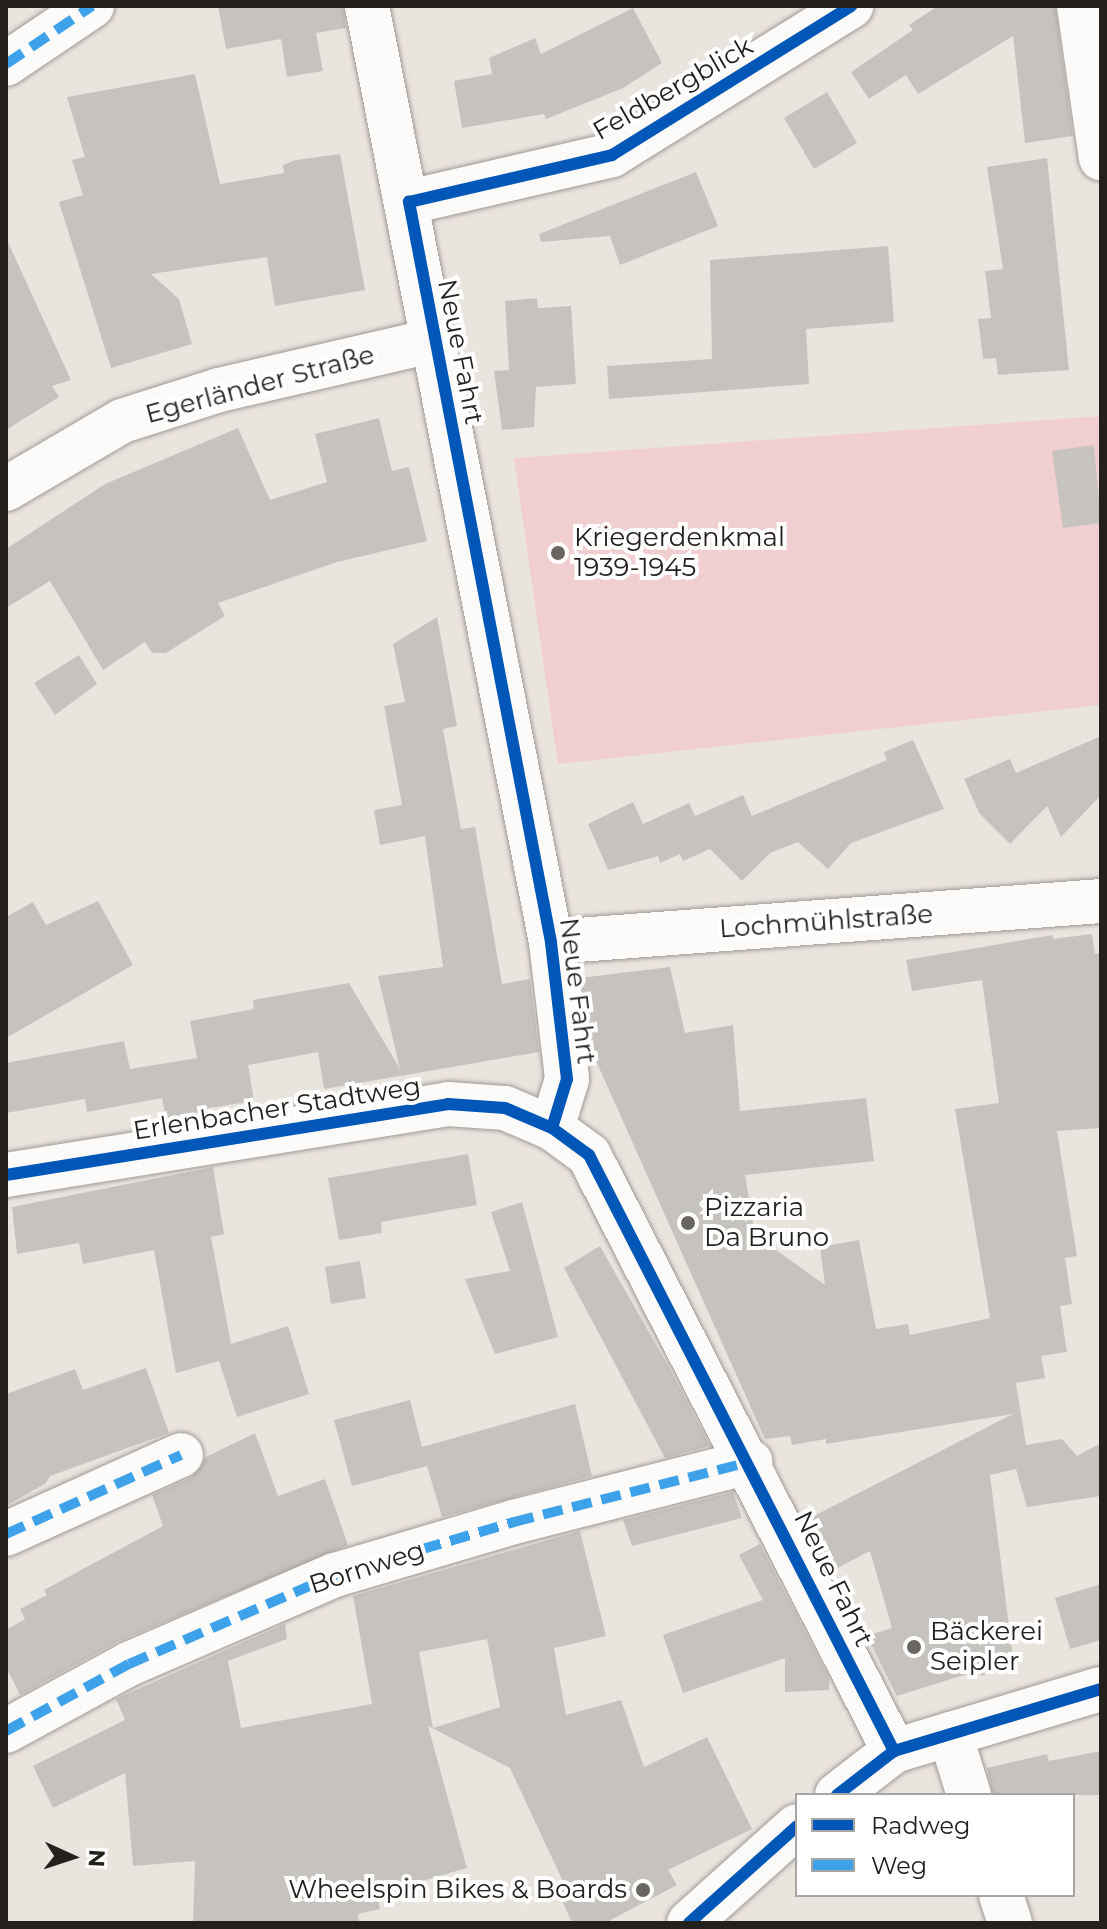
<!DOCTYPE html>
<html>
<head>
<meta charset="utf-8">
<style>
	body { margin:0 }
	#map { position:relative; width:1107px; height:1929px; overflow:hidden; background:#eae4de; font-family:Montserrat,sans-serif }
	div>[style] { position:absolute }
	[style*='--x'] { left:calc(var(--x)*1px); top:calc(var(--y)*1px); width:calc(var(--w)*1px); rotate:calc(var(--a)*1deg) }
	.green>* { inset:0; background:#f1cfd1 }
	.building>* { inset:0; background:#c6c3be }
	.roads { filter:drop-shadow(0 0 2px #9e9a95) drop-shadow(0 0 2px #9e9a95) }
	.street>* { height:44px; margin:-22px; padding:0 22px; transform-origin:22px; border-radius:22px; background:#fcfbfa }
	.quiet>* { height:10px; margin-top:-5px; transform-origin:0; background:repeating-linear-gradient(90deg,#3ea2ea 0 20px,transparent 0 30px) }
	.cycleway>* { height:12px; margin:-6px; padding:0 6px; transform-origin:6px; border-radius:6px; background:#0057b8 }
	.dots>* { width:22px; height:22px; translate:-50% -50%; box-sizing:border-box; border:4px solid #fff; border-radius:50% }
	span { translate:-50% -50%; white-space:nowrap; text-align:center; line-height:1.15; -webkit-text-stroke:8px #fff; paint-order:stroke }
	.street-label { font-size:26px; color:#24211d }
	.poi-label { font-size:26px; color:#24211d }
	.left { translate:0 -50%; text-align:left }
	.right { translate:-100% -50%; text-align:right }
	.frame { position:absolute; inset:0; border:8px solid #24211d; pointer-events:none }
	.legend { position:absolute; left:795px; top:1793px; width:280px; height:104px; box-sizing:border-box; background:#fff; border:2px solid #a7a6a5; margin:0; padding:10px 14px; list-style:none; font-size:24px; color:#24211d }
	.legend li { display:flex; align-items:center; gap:16px; height:40px }
	.legend b { width:40px; border:2px solid #a7a6a5 }
	.north { position:absolute; left:32px; top:1817px; width:80px; height:80px; -webkit-text-stroke:6px #fff; paint-order:stroke; rotate:93deg; font-size:22px; font-weight:700; line-height:32px; text-align:center; color:#24211d }
	.north::after { content:''; display:block; margin:auto; width:28px; height:36px; background:#24211d; clip-path:polygon(50% 0,100% 100%,50% 72%,0 100%) }
</style>
</head>
<body>
<div id="map">
	<div class="green">
		<div style="clip-path:polygon(1101px 416px,1101px 705px,558px 764px,514px 458px)"></div>
	</div>
	<div class="building">
		<div style="clip-path:polygon(218px 6px,343px 6px,346px 28px,316px 33px,323px 71px,287px 77px,281px 39px,226px 49px)"></div>
		<div style="clip-path:polygon(938px 6px,1055px 6px,1073px 136px,1025px 143px,1013px 36px,918px 94px,906px 75px,869px 99px,851px 72px,913px 30px,909px 25px)"></div>
		<div style="clip-path:polygon(633px 8px,662px 63px,623px 88px,546px 119px,544px 114px,462px 128px,454px 81px,492px 74px,489px 58px,535px 38px,541px 54px)"></div>
		<div style="clip-path:polygon(195px 74px,220px 184px,284px 173px,283px 165px,296px 160px,340px 154px,365px 290px,275px 306px,267px 257px,151px 274px,179px 299px,192px 344px,111px 368px,59px 202px,83px 195px,72px 160px,85px 157px,67px 97px)"></div>
		<div style="clip-path:polygon(827px 92px,857px 143px,814px 169px,784px 118px)"></div>
		<div style="clip-path:polygon(1047px 158px,1069px 370px,998px 375px,996px 358px,983px 359px,978px 319px,991px 318px,985px 271px,1003px 269px,987px 167px)"></div>
		<div style="clip-path:polygon(696px 172px,718px 226px,620px 265px,610px 236px,541px 242px,539px 234px)"></div>
		<div style="clip-path:polygon(6px 238px,71px 380px,52px 386px,59px 397px,6px 430px)"></div>
		<div style="clip-path:polygon(888px 246px,894px 322px,806px 329px,809px 384px,609px 399px,607px 366px,712px 359px,710px 260px)"></div>
		<div style="clip-path:polygon(537px 298px,538px 308px,571px 306px,576px 384px,536px 387px,534px 427px,502px 430px,494px 371px,509px 370px,505px 301px)"></div>
		<div style="clip-path:polygon(379px 418px,392px 471px,409px 467px,427px 541px,337px 562px,218px 603px,225px 616px,166px 653px,152px 653px,145px 642px,103px 670px,50px 581px,6px 608px,6px 549px,105px 484px,238px 428px,270px 500px,327px 482px,315px 434px)"></div>
		<div style="clip-path:polygon(1094px 445px,1101px 523px,1063px 528px,1052px 451px)"></div>
		<div style="clip-path:polygon(437px 617px,457px 726px,443px 729px,461px 829px,475px 827px,502px 984px,530px 979px,539px 1052px,324px 1089px,318px 1052px,248px 1065px,254px 1101px,203px 1109px,205px 1118px,167px 1124px,162px 1098px,87px 1112px,85px 1099px,6px 1113px,6px 1063px,124px 1041px,130px 1069px,197px 1058px,190px 1021px,254px 1009px,253px 1000px,349px 983px,400px 1069px,378px 976px,443px 967px,425px 836px,380px 845px,374px 810px,402px 805px,384px 706px,405px 702px,393px 644px)"></div>
		<div style="clip-path:polygon(79px 655px,97px 684px,55px 715px,34px 683px)"></div>
		<div style="clip-path:polygon(1101px 736px,1101px 795px,1061px 837px,1047px 806px,1010px 844px,979px 813px,964px 779px,1010px 759px,1016px 773px)"></div>
		<div style="clip-path:polygon(913px 740px,944px 809px,851px 843px,828px 869px,798px 842px,770px 853px,742px 881px,710px 849px,683px 861px,680px 854px,660px 863px,658px 856px,608px 870px,588px 824px,633px 802px,643px 824px,689px 803px,695px 816px,743px 795px,752px 816px,887px 760px,884px 752px)"></div>
		<div style="clip-path:polygon(98px 901px,133px 965px,6px 1038px,6px 917px,33px 902px,46px 925px)"></div>
		<div style="clip-path:polygon(1092px 934px,1095px 954px,1101px 953px,1101px 1128px,1057px 1131px,1077px 1256px,1065px 1258px,1072px 1304px,1060px 1306px,1067px 1352px,1041px 1356px,1045px 1378px,1016px 1383px,1026px 1445px,1062px 1439px,1077px 1456px,1101px 1443px,1101px 1496px,1027px 1507px,1016px 1469px,990px 1475px,1014px 1666px,981px 1676px,980px 1670px,897px 1696px,867px 1636px,892px 1628px,870px 1551px,834px 1570px,804px 1521px,1013px 1414px,826px 1444px,826px 1439px,792px 1445px,790px 1436px,765px 1439px,588px 1043px,580px 978px,670px 967px,685px 1033px,733px 1025px,740px 1111px,866px 1098px,874px 1161px,745px 1175px,755px 1235px,825px 1285px,820px 1247px,859px 1240px,876px 1329px,908px 1324px,910px 1335px,990px 1318px,955px 1109px,999px 1103px,982px 980px,912px 991px,906px 960px,1053px 935px,1053px 939px)"></div>
		<div style="clip-path:polygon(468px 1154px,477px 1205px,381px 1222px,382px 1233px,339px 1240px,328px 1178px)"></div>
		<div style="clip-path:polygon(213px 1167px,224px 1234px,211px 1237px,231px 1344px,288px 1326px,309px 1394px,237px 1417px,219px 1361px,176px 1373px,154px 1250px,83px 1264px,79px 1243px,17px 1254px,12px 1207px)"></div>
		<div style="clip-path:polygon(522px 1202px,558px 1337px,495px 1354px,465px 1279px,510px 1271px,491px 1212px)"></div>
		<div style="clip-path:polygon(600px 1246px,671px 1371px,710px 1446px,665px 1458px,564px 1268px)"></div>
		<div style="clip-path:polygon(360px 1261px,366px 1298px,331px 1304px,325px 1267px)"></div>
		<div style="clip-path:polygon(146px 1368px,169px 1433px,50px 1476px,46px 1483px,6px 1506px,6px 1394px,75px 1369px,83px 1390px)"></div>
		<div style="clip-path:polygon(410px 1400px,422px 1447px,575px 1404px,592px 1476px,442px 1517px,427px 1466px,352px 1486px,334px 1420px)"></div>
		<div style="clip-path:polygon(255px 1433px,278px 1496px,325px 1479px,348px 1545px,119px 1641px,20px 1695px,6px 1667px,6px 1630px,25px 1619px,20px 1609px,47px 1595px,44px 1590px,163px 1526px,152px 1495px,192px 1477px,206px 1457px)"></div>
		<div style="clip-path:polygon(733px 1492px,742px 1518px,632px 1546px,623px 1520px)"></div>
		<div style="clip-path:polygon(evenodd,580px 1531px,606px 1636px,554px 1648px,566px 1715px,621px 1700px,644px 1767px,707px 1737px,752px 1829px,668px 1870px,677px 1885px,605px 1923px,572px 1923px,558px 1891px,566px 1888px,510px 1768px,428px 1726px,467px 1868px,377px 1894px,380px 1909px,358px 1914px,359px 1923px,193px 1923px,195px 1861px,133px 1866px,125px 1773px,53px 1808px,33px 1766px,125px 1720px,116px 1699px,285px 1624px,287px 1639px,228px 1661px,241px 1728px,372px 1704px,353px 1596px,580px 1531px,487px 1639px,500px 1707px,433px 1728px,419px 1652px,487px 1639px)"></div>
		<div style="clip-path:polygon(760px 1544px,829px 1678px,829px 1690px,785px 1692px,785px 1658px,683px 1693px,663px 1635px,763px 1600px,739px 1555px)"></div>
		<div style="clip-path:polygon(1101px 1584px,1101px 1640px,1070px 1649px,1055px 1598px)"></div>
		<div style="clip-path:polygon(1101px 1751px,1101px 1795px,993px 1795px,987px 1768px,1047px 1754px,1049px 1761px)"></div>
	</div>
	<div class="roads">
		<div class="street">
			<div style="--x:367;--y:6;--w:954;--a:78.88"></div>
			<div style="--x:551;--y:942;--w:138;--a:83.3"></div>
			<div style="--x:567;--y:1079;--w:51;--a:107"></div>
			<div style="--x:1079;--y:6;--w:154;--a:81.8"></div>
			<div style="--x:6;--y:64;--w:104;--a:-34"></div>
			<div style="--x:409;--y:202;--w:208;--a:-13"></div>
			<div style="--x:612;--y:155;--w:282;--a:-31.9"></div>
			<div style="--x:6;--y:489;--w:134;--a:-30.4"></div>
			<div style="--x:122;--y:421;--w:102;--a:-17.7"></div>
			<div style="--x:219;--y:390;--w:222;--a:-13"></div>
			<div style="--x:551;--y:942;--w:552;--a:-4.26"></div>
			<div style="--x:6;--y:1175;--w:448;--a:-9.1"></div>
			<div style="--x:448;--y:1104;--w:57;--a:4"></div>
			<div style="--x:505;--y:1108;--w:51;--a:23.1"></div>
			<div style="--x:552;--y:1128;--w:46;--a:36.1"></div>
			<div style="--x:589;--y:1155;--w:670;--a:62.9"></div>
			<div style="--x:6;--y:1534;--w:192;--a:-24.3"></div>
			<div style="--x:6;--y:1731;--w:140;--a:-28.6"></div>
			<div style="--x:129;--y:1664;--w:224;--a:-23.4"></div>
			<div style="--x:335;--y:1575;--w:187;--a:-16.5"></div>
			<div style="--x:514;--y:1522;--w:244;--a:-14.3"></div>
			<div style="--x:950;--y:1734;--w:64;--a:72.7"></div>
			<div style="--x:837;--y:1795;--w:72;--a:-37.7"></div>
			<div style="--x:894;--y:1751;--w:216;--a:-16.7"></div>
			<div style="--x:1001;--y:1895;--w:29;--a:72"></div>
			<div style="--x:689;--y:1923;--w:145;--a:-41.9"></div>
		</div>
	</div>
	<div class="quiet">
		<div style="--x:6;--y:64;--w:104;--a:-34"></div>
		<div style="--x:6;--y:1534;--w:192;--a:-24.3"></div>
		<div style="--x:6;--y:1731;--w:140;--a:-28.6"></div>
		<div style="--x:129;--y:1664;--w:224;--a:-23.4"></div>
		<div style="--x:335;--y:1575;--w:187;--a:-16.5"></div>
		<div style="--x:514;--y:1522;--w:244;--a:-14.3"></div>
	</div>
	<div class="cycleway">
		<div style="--x:552;--y:1128;--w:51;--a:-73"></div>
		<div style="--x:567;--y:1079;--w:138;--a:-96.7"></div>
		<div style="--x:551;--y:942;--w:754;--a:-100.86"></div>
		<div style="--x:409;--y:202;--w:208;--a:-13"></div>
		<div style="--x:612;--y:155;--w:282;--a:-31.9"></div>
		<div style="--x:6;--y:1175;--w:448;--a:-9.1"></div>
		<div style="--x:448;--y:1104;--w:57;--a:4"></div>
		<div style="--x:505;--y:1108;--w:51;--a:23.1"></div>
		<div style="--x:552;--y:1128;--w:46;--a:36.1"></div>
		<div style="--x:589;--y:1155;--w:670;--a:62.9"></div>
		<div style="--x:837;--y:1795;--w:72;--a:-37.7"></div>
		<div style="--x:894;--y:1751;--w:216;--a:-16.7"></div>
		<div style="--x:689;--y:1923;--w:145;--a:-41.9"></div>
	</div>
	<div class="dots">
		<div style="left:558px;top:553px;background:#696561"></div>
		<div style="left:688px;top:1223px;background:#696561"></div>
		<div style="left:914px;top:1647px;background:#696561"></div>
		<div style="left:643px;top:1890px;background:#696561"></div>
	</div>
	<div class="street-label">
		<span style="left:673px;top:89px;rotate:-30deg">Feldbergblick</span>
		<span style="left:460px;top:352px;rotate:79deg">Neue Fahrt</span>
		<span style="left:260px;top:385px;rotate:-15deg">Egerländer Straße</span>
		<span style="left:826px;top:922px;rotate:-4deg">Lochmühlstraße</span>
		<span style="left:577px;top:991px;rotate:83deg">Neue Fahrt</span>
		<span style="left:277px;top:1109px;rotate:-9deg">Erlenbacher Stadtweg</span>
		<span style="left:367px;top:1568px;rotate:-18deg">Bornweg</span>
		<span style="left:833px;top:1579px;rotate:64deg">Neue Fahrt</span>
	</div>
	<div class="poi-label">
		<span class="left" style="left:574px;top:553px">Kriegerdenkmal<br>1939-1945</span>
		<span class="left" style="left:704px;top:1223px">Pizzaria<br>Da Bruno</span>
		<span class="left" style="left:930px;top:1647px">Bäckerei<br>Seipler</span>
		<span class="right" style="left:627px;top:1890px">Wheelspin Bikes &amp; Boards</span>
	</div>
	<div class="frame"></div>
	<ul class="legend">
	<li><b style="height:10px;background:#0057b8"></b>Radweg</li>
	<li><b style="height:10px;background:#3ea2ea"></b>Weg</li>
	</ul>
	<div class="north">N</div>
</div>
</body>
</html>
